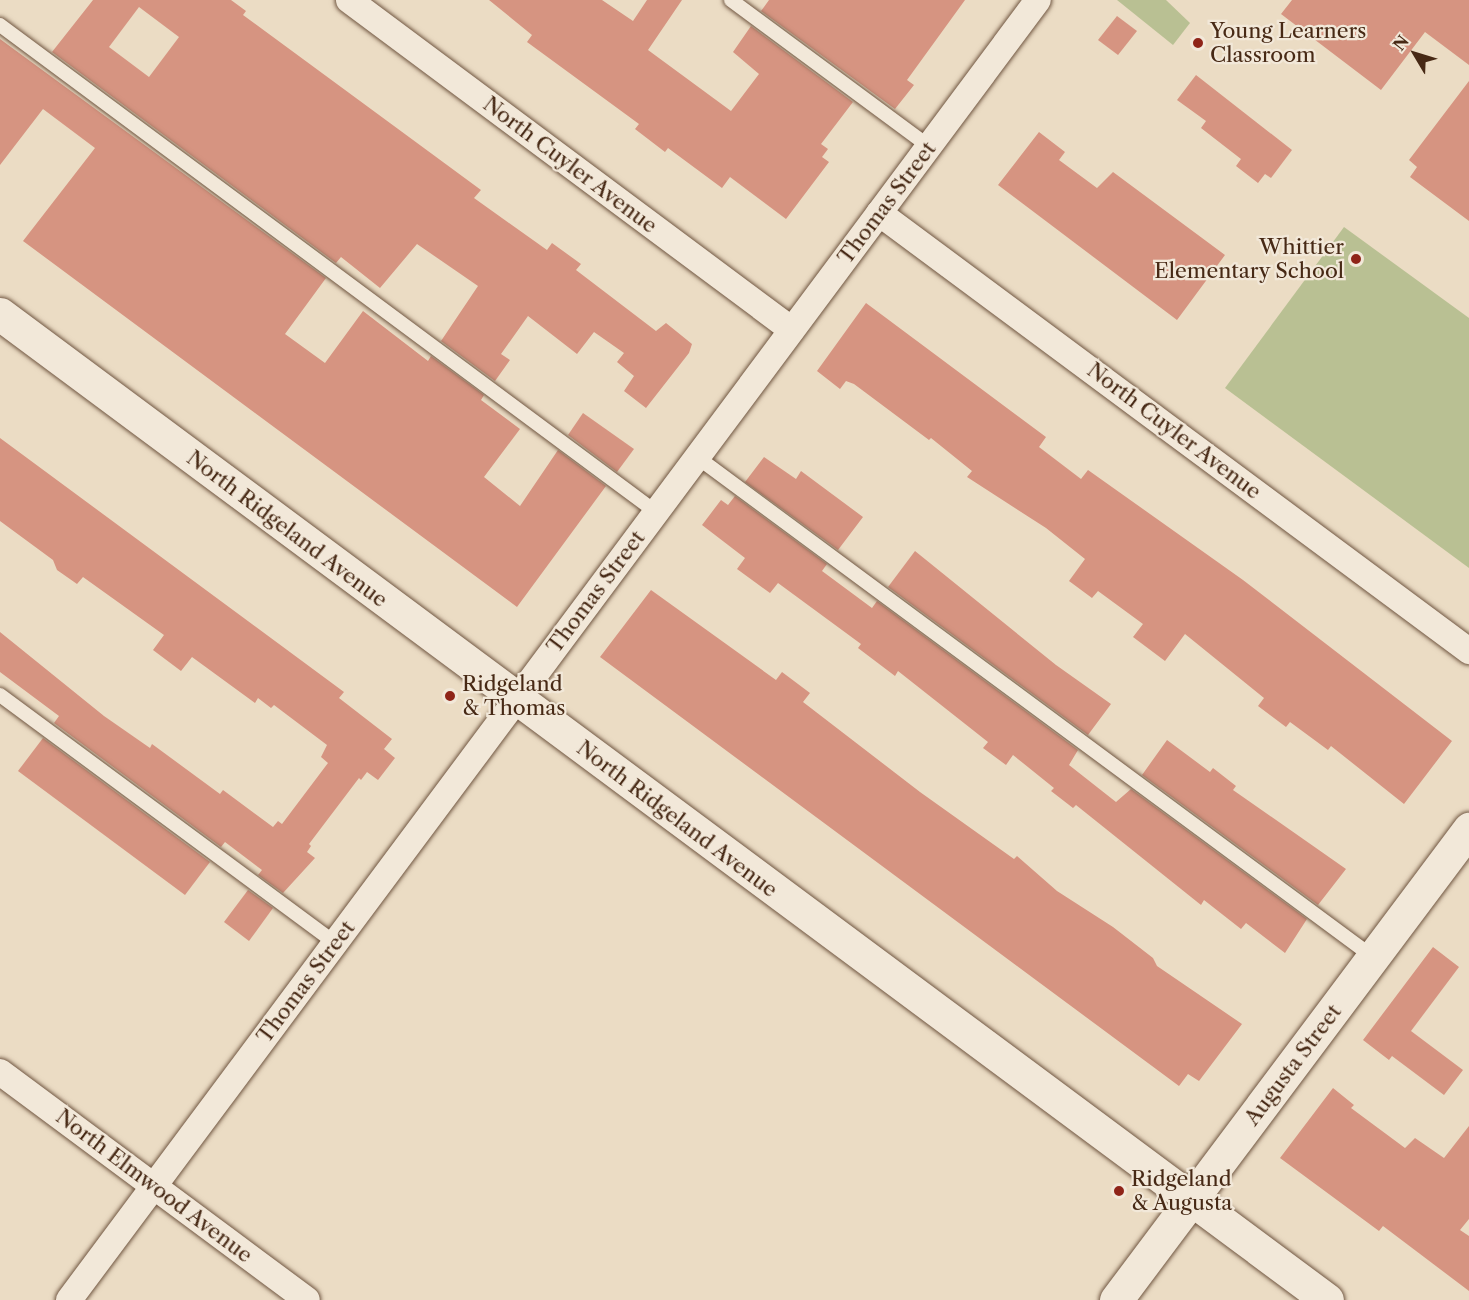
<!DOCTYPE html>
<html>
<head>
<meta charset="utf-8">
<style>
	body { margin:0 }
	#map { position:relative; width:1469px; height:1300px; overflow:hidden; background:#ebdcc4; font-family:"Libre Caslon Text",serif }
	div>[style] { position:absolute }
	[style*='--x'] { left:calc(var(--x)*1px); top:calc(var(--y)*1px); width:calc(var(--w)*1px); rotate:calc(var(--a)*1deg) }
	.green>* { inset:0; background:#b9c093 }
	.building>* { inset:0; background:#d69481 }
	.roads { filter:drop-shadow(0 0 2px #705641) drop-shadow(0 0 2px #705641) }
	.service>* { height:14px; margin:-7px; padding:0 7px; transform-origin:7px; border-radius:7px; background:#f2e8d9 }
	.minor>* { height:26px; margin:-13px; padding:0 13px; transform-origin:13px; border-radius:13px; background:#f2e8d9 }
	.tertiary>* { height:33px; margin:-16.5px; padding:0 16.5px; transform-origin:16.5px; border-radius:16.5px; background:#f2e8d9 }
	.dots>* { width:16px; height:16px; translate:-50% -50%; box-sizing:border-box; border:3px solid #f2e8d9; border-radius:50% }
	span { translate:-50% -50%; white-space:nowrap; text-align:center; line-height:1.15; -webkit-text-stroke:4.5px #f2e8d9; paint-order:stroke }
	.poi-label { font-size:21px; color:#472915 }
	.left { translate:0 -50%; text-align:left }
	.right { translate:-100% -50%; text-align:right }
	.street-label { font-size:21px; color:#472915 }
	.north { position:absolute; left:1385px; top:24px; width:60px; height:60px; -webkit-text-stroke:4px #f2e8d9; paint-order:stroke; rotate:308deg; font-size:16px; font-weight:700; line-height:24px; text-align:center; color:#472915 }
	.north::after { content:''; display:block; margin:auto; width:21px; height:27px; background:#472915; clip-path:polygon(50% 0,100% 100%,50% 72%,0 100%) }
</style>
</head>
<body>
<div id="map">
	<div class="green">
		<div style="clip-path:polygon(1117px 0,1166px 0,1190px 23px,1173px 45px)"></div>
		<div style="clip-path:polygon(1344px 227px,1469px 318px,1469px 568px,1225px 388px)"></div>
	</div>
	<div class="building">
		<div style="clip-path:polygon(evenodd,93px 0,231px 0,246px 11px,243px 15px,481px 190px,474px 198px,547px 250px,552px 243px,581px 264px,576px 270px,656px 331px,666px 323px,692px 344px,689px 353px,646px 408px,624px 391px,634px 376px,617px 362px,624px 353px,594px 332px,577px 354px,528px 316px,501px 354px,510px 360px,495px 381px,441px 341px,478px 286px,417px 244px,380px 288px,341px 257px,336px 263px,52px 52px,93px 0,139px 7px,179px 37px,149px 77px,109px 47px,139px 7px)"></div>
		<div style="clip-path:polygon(489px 0,602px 0,633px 21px,647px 0,682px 0,648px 50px,731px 111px,759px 74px,733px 52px,751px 26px,853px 102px,821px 144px,828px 149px,822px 157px,829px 162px,786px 219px,730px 177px,722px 188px,668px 148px,665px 152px,635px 129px,639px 124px,527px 42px,532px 35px)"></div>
		<div style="clip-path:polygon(769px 0,965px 0,907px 80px,914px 85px,895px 109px,761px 11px)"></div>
		<div style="clip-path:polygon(1292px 0,1469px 0,1469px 65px,1425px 32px,1381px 90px,1281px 14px)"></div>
		<div style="clip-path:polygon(1117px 16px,1137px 31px,1118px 55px,1098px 40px)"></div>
		<div style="clip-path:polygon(0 39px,326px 278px,285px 334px,325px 363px,363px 311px,428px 361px,431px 356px,484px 395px,481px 400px,520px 429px,484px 477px,520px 506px,558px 450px,606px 486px,517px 607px,23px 241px,95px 148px,43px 109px,0 165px)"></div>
		<div style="clip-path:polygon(1196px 75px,1292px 150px,1271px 178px,1265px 174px,1258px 183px,1236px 166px,1241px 159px,1201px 128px,1206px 121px,1177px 100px)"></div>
		<div style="clip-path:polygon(1469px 81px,1469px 221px,1410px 177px,1417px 167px,1409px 160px)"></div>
		<div style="clip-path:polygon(1039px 132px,1065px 152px,1059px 160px,1097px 188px,1113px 172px,1225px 255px,1177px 320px,998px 185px)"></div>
		<div style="clip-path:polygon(866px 303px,1046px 437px,1039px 447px,1081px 479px,1088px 470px,1243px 580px,1452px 741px,1404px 804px,1331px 746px,1328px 750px,1290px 722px,1286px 727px,1258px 706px,1264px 698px,1185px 634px,1165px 661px,1133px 637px,1143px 624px,1098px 591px,1092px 598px,1069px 581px,1085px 559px,1046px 528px,967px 477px,972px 471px,931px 438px,929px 440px,854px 384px,846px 381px,840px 389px,817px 371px)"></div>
		<div style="clip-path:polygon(583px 413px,634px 449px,617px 472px,568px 435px)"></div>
		<div style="clip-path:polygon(0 438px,344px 692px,339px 698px,392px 739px,384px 749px,395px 758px,378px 780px,367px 772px,361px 780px,359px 778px,309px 844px,311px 846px,307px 852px,315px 858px,283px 893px,258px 875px,262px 870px,225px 842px,221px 847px,54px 723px,59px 716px,0 672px,0 632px,104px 716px,150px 748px,152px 744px,220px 794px,223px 790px,273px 827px,278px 821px,282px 824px,328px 763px,321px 757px,327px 745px,274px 705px,271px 708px,258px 698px,255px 703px,192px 657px,181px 671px,153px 650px,164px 635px,83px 577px,77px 584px,57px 570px,53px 560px,0 521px)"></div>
		<div style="clip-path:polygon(764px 457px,796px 479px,801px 471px,863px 517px,838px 550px,745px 482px)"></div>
		<div style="clip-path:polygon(735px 496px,827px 564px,822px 571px,872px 608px,877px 601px,1078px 750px,1069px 765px,1116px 802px,1131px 789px,1307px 919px,1285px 953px,1246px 923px,1241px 929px,1204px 900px,1201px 905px,1076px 805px,1073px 808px,1051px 791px,1054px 788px,1013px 755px,1006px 765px,983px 748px,988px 742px,898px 671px,895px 676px,858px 648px,861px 644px,778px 583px,770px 593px,737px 569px,745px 558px,702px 525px,721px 500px,728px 505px)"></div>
		<div style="clip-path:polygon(915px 551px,1056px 665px,1111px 704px,1088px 735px,888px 587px)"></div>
		<div style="clip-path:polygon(651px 590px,776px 680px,782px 672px,810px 693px,803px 702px,920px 792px,1014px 859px,1017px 856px,1057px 891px,1113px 927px,1153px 958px,1157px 966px,1242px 1024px,1199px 1081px,1188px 1074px,1179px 1086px,600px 657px)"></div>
		<div style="clip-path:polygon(43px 738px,210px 862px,185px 895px,18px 771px)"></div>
		<div style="clip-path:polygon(1167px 740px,1210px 772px,1213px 768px,1236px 786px,1233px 790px,1346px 869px,1318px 905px,1142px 775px)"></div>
		<div style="clip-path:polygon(248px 890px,273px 908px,249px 941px,224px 922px)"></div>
		<div style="clip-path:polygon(1433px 947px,1459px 967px,1411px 1031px,1463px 1070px,1444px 1095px,1392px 1056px,1389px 1060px,1363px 1040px)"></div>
		<div style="clip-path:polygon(1333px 1088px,1354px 1105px,1351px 1108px,1405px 1148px,1415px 1138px,1444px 1158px,1469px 1126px,1469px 1219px,1460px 1230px,1469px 1236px,1469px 1291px,1383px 1226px,1379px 1231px,1280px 1158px)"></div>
	</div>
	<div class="roads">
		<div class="service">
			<div style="--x:731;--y:0;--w:245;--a:36.5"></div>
			<div style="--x:0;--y:25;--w:817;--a:36.59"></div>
			<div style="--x:697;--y:457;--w:841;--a:36.49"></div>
			<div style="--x:0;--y:695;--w:417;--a:36.5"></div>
		</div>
		<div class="minor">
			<div style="--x:349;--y:0;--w:552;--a:36.68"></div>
			<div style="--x:879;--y:213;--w:735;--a:36.59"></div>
			<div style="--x:0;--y:1072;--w:382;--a:36.6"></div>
			<div style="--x:69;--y:1300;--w:1621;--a:-53.3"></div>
		</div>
		<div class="tertiary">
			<div style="--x:0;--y:314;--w:1653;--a:36.61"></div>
			<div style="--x:1116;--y:1300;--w:589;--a:-53.15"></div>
		</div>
	</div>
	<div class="dots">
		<div style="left:1198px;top:43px;background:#8f2418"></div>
		<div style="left:1356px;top:259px;background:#8f2418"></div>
		<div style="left:450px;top:696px;background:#8f2418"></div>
		<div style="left:1119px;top:1191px;background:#8f2418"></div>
	</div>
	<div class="poi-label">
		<span class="left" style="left:1210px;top:43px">Young Learners<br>Classroom</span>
		<span class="right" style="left:1344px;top:259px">Whittier<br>Elementary School</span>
		<span class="left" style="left:462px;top:696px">Ridgeland<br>&amp; Thomas</span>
		<span class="left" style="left:1131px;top:1191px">Ridgeland<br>&amp; Augusta</span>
	</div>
	<div class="street-label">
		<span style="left:570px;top:165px;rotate:37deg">North Cuyler Avenue</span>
		<span style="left:887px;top:203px;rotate:-53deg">Thomas Street</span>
		<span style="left:1174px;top:431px;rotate:37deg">North Cuyler Avenue</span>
		<span style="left:287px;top:529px;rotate:37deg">North Ridgeland Avenue</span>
		<span style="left:596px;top:592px;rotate:-53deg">Thomas Street</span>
		<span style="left:677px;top:819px;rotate:37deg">North Ridgeland Avenue</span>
		<span style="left:306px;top:982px;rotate:-53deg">Thomas Street</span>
		<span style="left:1293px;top:1065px;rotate:-53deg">Augusta Street</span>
		<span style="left:154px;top:1186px;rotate:37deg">North Elmwood Avenue</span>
	</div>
	<div class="north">N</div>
</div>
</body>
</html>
